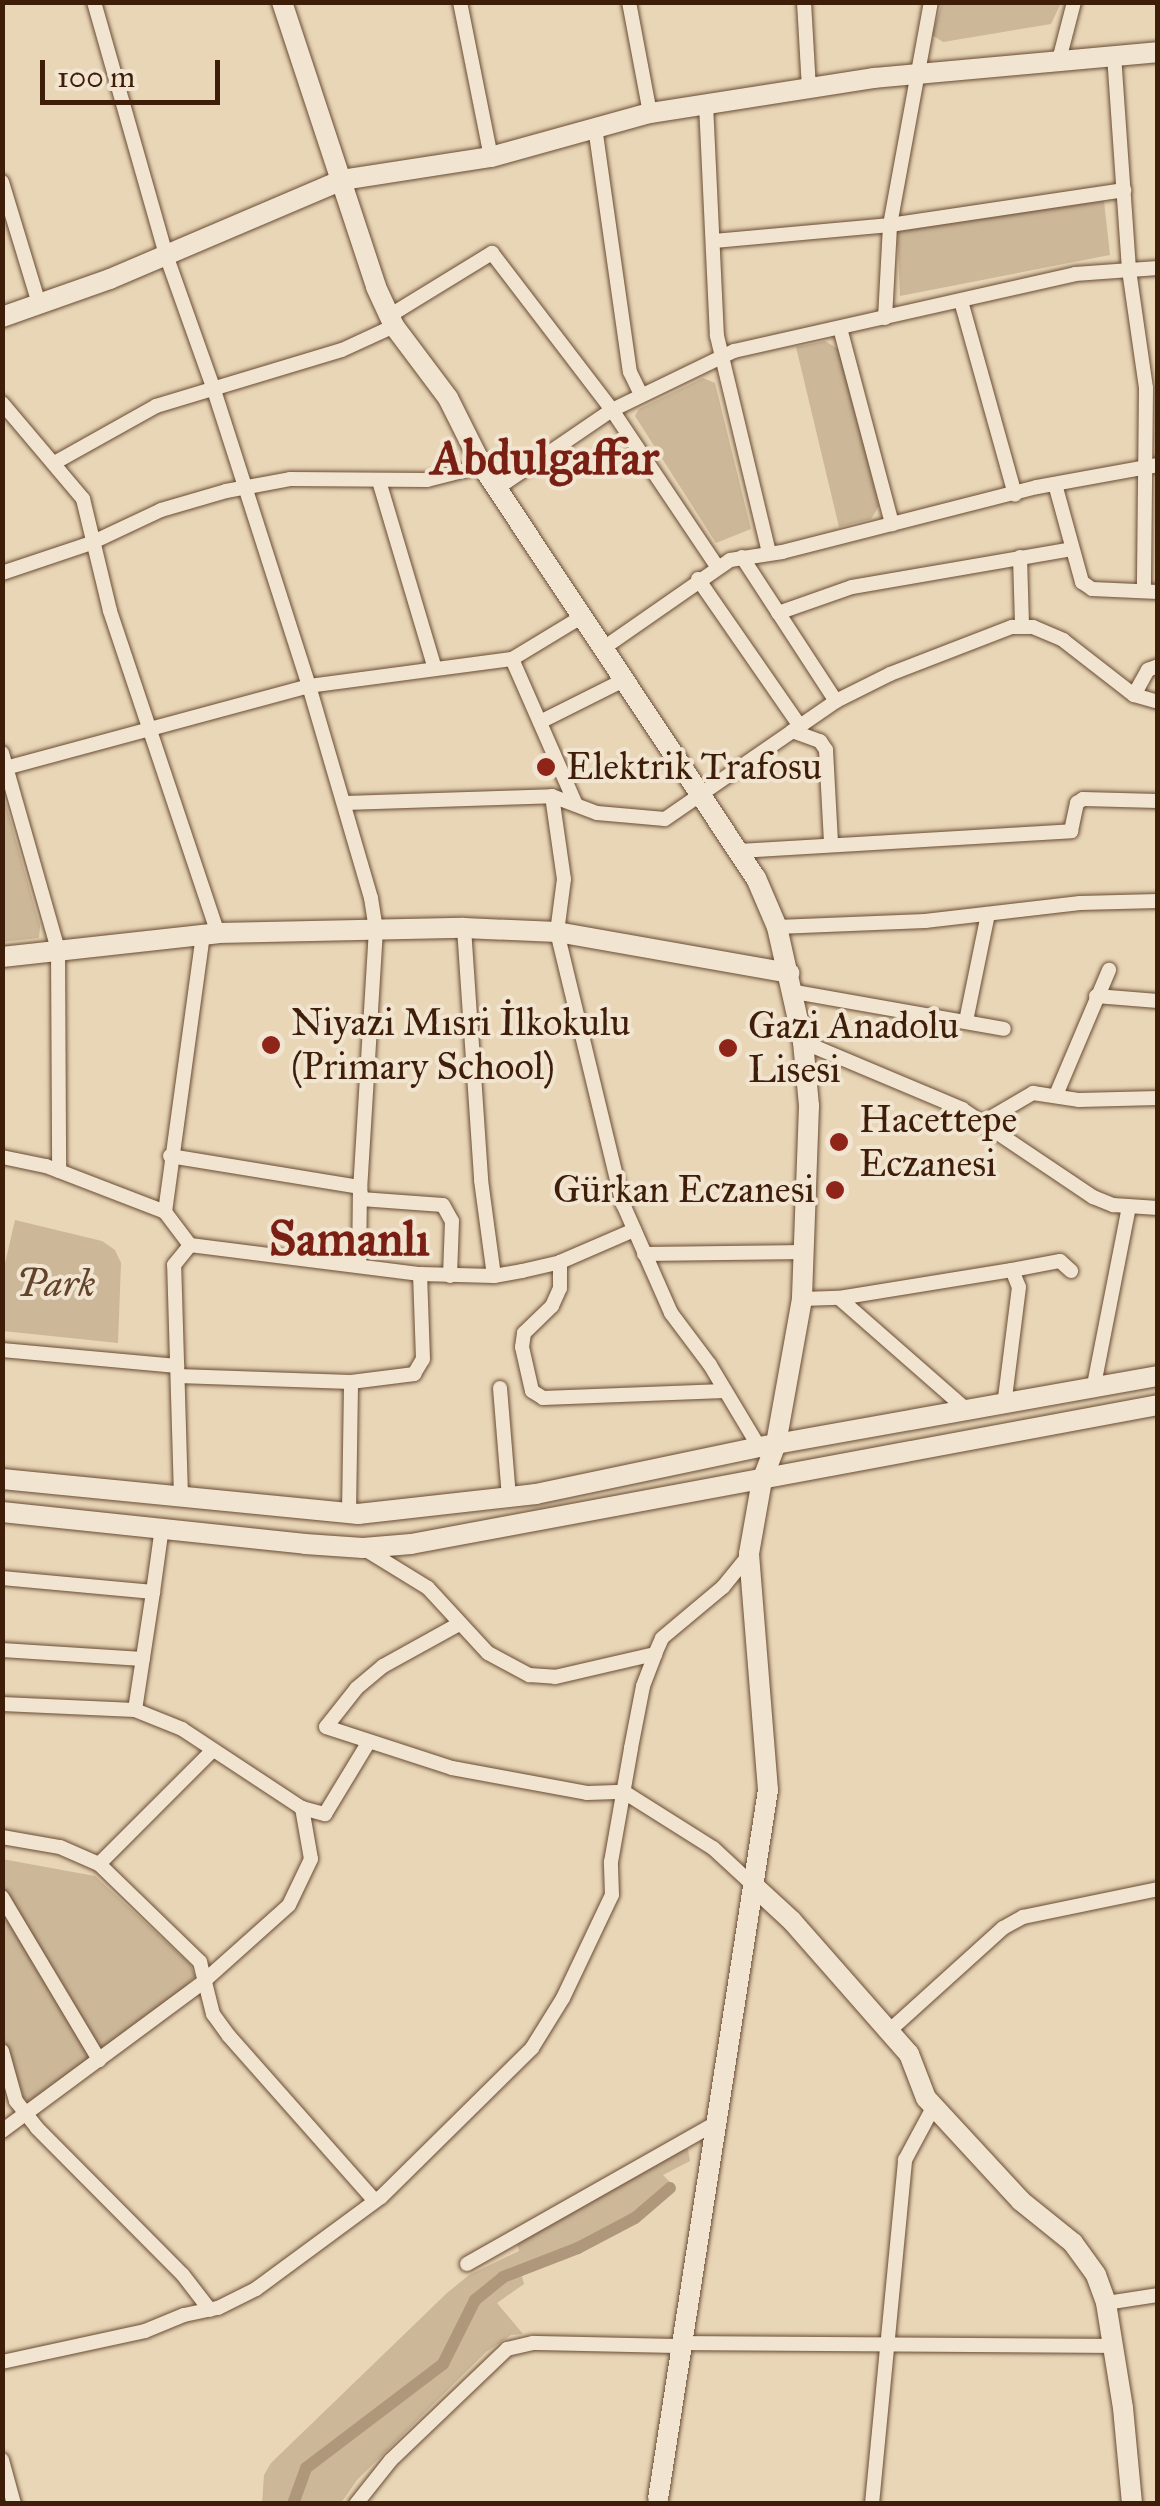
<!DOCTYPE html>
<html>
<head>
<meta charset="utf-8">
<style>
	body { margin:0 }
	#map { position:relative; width:1160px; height:2506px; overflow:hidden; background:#e9d6b7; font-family:"IM FELL Great Primer",serif }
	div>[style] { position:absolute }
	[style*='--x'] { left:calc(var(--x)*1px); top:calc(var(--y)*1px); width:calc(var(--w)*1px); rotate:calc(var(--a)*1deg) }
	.green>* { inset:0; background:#ccb799 }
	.canal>* { height:12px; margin:-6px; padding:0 6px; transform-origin:6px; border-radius:6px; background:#af977c }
	.roads { filter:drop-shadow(0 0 2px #694c34) drop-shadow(0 0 2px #694c34) }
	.street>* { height:14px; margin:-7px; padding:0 7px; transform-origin:7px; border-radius:7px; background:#f1e4d0 }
	.secondary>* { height:20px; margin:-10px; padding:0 10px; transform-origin:10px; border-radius:10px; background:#f1e4d0 }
	.dots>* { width:28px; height:28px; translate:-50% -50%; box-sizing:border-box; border:5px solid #f1e4d0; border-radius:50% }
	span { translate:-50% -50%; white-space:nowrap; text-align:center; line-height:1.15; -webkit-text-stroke:8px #f1e4d0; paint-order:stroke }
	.poi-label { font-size:38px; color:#3e1e09 }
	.left { translate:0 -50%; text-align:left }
	.right { translate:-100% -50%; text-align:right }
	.park-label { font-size:38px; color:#62442d; font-style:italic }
	.district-label { font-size:48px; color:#7a1f14; font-weight:700 }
	.frame { position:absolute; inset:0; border:5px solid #3e1e09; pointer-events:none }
	.scale { position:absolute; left:40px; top:60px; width:180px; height:45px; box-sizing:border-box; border:5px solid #3e1e09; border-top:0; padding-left:12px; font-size:30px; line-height:35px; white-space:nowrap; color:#3e1e09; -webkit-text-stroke:8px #f1e4d0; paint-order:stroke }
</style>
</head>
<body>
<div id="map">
	<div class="green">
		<div style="clip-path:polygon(942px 3px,1061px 3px,1051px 24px,943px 42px,932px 35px)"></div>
		<div style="clip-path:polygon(1104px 201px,1110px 255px,900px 296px,897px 228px)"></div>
		<div style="clip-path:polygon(825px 341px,840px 350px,879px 506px,871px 519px,839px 527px,796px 347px)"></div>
		<div style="clip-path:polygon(703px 378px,715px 383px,751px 529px,716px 543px,635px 416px,639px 409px)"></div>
		<div style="clip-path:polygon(3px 794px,40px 926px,39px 938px,3px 942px)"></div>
		<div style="clip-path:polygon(15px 1220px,102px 1241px,115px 1250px,121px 1263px,118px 1343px,3px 1331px,3px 1272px)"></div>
		<div style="clip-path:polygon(2px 1859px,95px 1876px,190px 1964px,195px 1976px,183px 1991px,32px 2103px,24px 2099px,3px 2036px)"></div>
		<div style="clip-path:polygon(688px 2149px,690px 2161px,663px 2175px,675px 2187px,639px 2218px,522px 2276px,524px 2284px,497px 2303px,523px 2334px,511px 2335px,486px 2352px,357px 2480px,341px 2503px,262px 2504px,264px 2475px,271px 2463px,447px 2293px,469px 2275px,519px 2251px,516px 2240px,678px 2150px)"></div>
	</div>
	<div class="canal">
		<div style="--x:293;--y:2504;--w:38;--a:-70"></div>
		<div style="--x:306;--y:2468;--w:172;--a:-37.2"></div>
		<div style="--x:443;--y:2364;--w:72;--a:-63.4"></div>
		<div style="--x:475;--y:2300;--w:36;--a:-39"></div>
		<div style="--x:503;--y:2277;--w:80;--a:-21.1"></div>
		<div style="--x:578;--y:2248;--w:64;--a:-27.8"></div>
		<div style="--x:635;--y:2218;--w:46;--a:-40.6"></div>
	</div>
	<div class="roads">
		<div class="street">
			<div style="--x:94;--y:2;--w:263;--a:74.1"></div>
			<div style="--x:166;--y:255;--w:140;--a:70.4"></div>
			<div style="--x:213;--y:387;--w:314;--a:72.2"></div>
			<div style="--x:309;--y:686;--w:221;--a:73.7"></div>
			<div style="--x:371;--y:898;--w:31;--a:81"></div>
			<div style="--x:376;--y:929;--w:258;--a:93.5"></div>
			<div style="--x:360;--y:1187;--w:78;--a:90.7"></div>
			<div style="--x:460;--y:2;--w:158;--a:78.7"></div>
			<div style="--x:629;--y:2;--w:113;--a:79.3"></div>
			<div style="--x:804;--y:2;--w:86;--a:86.7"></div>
			<div style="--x:1114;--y:55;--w:216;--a:86"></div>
			<div style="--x:1129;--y:270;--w:119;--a:81.8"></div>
			<div style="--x:1146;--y:388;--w:203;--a:90.6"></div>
			<div style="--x:1059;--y:60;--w:60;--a:-75.5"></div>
			<div style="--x:706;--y:104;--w:232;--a:87.3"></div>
			<div style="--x:717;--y:336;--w:223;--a:76.5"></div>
			<div style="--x:595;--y:127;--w:247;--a:81.9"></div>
			<div style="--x:630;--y:372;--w:25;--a:64"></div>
			<div style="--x:2;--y:182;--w:127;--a:73.1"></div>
			<div style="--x:714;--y:241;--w:177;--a:-5.2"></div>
			<div style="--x:890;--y:225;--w:237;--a:-8.5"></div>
			<div style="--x:961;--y:301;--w:201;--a:74.4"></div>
			<div style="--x:389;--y:316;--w:121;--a:-31.5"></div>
			<div style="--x:492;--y:253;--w:198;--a:52.6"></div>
			<div style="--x:612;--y:410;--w:188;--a:56.1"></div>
			<div style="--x:885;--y:318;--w:93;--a:-86.9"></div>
			<div style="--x:890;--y:225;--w:227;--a:-79.6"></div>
			<div style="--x:840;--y:328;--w:203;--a:75.1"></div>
			<div style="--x:2;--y:403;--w:126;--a:49.8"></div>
			<div style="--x:83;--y:499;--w:115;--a:76.4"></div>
			<div style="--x:110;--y:611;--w:340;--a:71.5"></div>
			<div style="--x:56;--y:462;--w:115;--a:-29.2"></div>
			<div style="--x:156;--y:406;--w:194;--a:-16.8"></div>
			<div style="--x:342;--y:350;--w:57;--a:-24.8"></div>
			<div style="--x:379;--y:481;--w:193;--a:73.4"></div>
			<div style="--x:1055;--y:484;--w:102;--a:74.6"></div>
			<div style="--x:1082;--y:582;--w:12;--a:35"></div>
			<div style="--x:1092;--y:589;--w:66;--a:2.6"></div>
			<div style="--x:499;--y:487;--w:137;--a:-34.3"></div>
			<div style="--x:612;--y:410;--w:136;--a:-25.8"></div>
			<div style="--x:734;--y:351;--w:350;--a:-12.7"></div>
			<div style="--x:1075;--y:274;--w:83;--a:-4.1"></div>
			<div style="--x:742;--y:557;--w:172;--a:56.9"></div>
			<div style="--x:1020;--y:557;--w:68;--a:88.3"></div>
			<div style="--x:2;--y:573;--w:94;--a:-18.6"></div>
			<div style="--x:91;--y:543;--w:77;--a:-25.2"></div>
			<div style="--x:161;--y:510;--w:68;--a:-16.3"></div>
			<div style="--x:226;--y:491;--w:65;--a:-10.6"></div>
			<div style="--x:290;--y:479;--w:137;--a:0.4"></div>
			<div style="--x:427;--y:480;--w:57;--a:-14.3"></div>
			<div style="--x:698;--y:579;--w:178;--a:55.3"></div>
			<div style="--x:778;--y:613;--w:78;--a:-19.4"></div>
			<div style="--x:852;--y:587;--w:223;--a:-9.8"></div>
			<div style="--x:605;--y:647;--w:152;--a:-34.8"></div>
			<div style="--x:730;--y:560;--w:53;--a:-8.7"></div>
			<div style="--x:782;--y:552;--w:263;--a:-14.3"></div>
			<div style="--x:1037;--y:487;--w:123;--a:-10.3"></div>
			<div style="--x:512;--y:659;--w:159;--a:66.3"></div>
			<div style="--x:1134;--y:695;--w:29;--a:-61"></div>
			<div style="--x:1148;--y:670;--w:11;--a:-22"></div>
			<div style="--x:540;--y:722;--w:96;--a:-26.6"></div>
			<div style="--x:792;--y:731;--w:30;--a:20"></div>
			<div style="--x:820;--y:741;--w:11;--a:56"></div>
			<div style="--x:826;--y:750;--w:93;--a:86.9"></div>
			<div style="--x:2;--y:753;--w:204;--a:74.1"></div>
			<div style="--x:58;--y:949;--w:222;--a:89.7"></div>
			<div style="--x:2;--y:769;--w:318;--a:-15.1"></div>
			<div style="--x:309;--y:686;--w:205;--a:-7.6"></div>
			<div style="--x:512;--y:659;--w:83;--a:-31.2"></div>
			<div style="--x:552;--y:796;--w:84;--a:81.8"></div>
			<div style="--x:564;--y:879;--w:53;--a:97.5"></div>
			<div style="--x:557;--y:932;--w:280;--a:76.4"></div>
			<div style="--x:623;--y:1204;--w:119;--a:66.2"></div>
			<div style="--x:671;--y:1313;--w:65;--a:53.1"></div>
			<div style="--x:710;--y:1365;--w:96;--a:59.1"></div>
			<div style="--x:345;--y:803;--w:207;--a:-1.9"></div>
			<div style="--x:552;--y:796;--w:48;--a:20.7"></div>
			<div style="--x:597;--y:813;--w:68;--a:5"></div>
			<div style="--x:665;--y:819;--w:208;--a:-34.6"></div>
			<div style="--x:836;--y:701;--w:60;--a:-26.6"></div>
			<div style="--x:890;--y:674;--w:131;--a:-21.1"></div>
			<div style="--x:1012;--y:627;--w:21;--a:0"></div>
			<div style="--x:1033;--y:627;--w:33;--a:23"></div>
			<div style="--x:1063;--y:640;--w:90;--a:37.8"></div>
			<div style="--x:1134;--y:695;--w:25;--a:16"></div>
			<div style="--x:739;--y:851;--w:333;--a:-3.4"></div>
			<div style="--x:1071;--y:831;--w:29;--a:-78"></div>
			<div style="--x:1077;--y:803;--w:7;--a:-34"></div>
			<div style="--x:1083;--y:799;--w:75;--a:1.5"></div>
			<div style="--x:777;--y:927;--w:148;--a:-2.3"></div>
			<div style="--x:925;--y:921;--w:156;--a:-6.6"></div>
			<div style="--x:1080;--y:903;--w:78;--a:-1.5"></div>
			<div style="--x:464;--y:928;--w:253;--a:86.1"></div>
			<div style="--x:481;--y:1180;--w:97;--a:82.3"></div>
			<div style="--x:795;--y:992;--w:212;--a:10"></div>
			<div style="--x:1096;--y:996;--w:62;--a:4.6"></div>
			<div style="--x:966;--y:1021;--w:109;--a:-78.4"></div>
			<div style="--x:803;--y:1042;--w:173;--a:22.8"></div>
			<div style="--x:962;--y:1109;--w:158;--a:33.9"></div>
			<div style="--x:1093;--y:1197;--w:22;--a:22"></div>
			<div style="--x:1113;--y:1205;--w:45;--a:3.8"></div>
			<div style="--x:1056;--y:1095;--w:136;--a:-67"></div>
			<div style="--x:985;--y:1121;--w:56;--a:-30.3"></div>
			<div style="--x:1033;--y:1093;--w:47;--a:8.7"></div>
			<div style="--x:1079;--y:1100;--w:79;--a:-1.5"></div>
			<div style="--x:170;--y:1156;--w:193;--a:9.3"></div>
			<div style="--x:360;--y:1187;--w:8;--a:83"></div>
			<div style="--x:2;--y:1157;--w:45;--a:11.6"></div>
			<div style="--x:46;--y:1166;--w:128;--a:21.1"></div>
			<div style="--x:165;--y:1212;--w:41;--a:52.9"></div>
			<div style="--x:190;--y:1245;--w:232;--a:7.2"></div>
			<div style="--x:420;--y:1274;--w:74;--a:1.5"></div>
			<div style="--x:494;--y:1276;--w:28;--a:-10"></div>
			<div style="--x:522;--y:1271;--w:39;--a:-13"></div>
			<div style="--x:560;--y:1262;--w:81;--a:-23.4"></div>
			<div style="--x:361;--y:1199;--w:82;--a:4.2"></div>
			<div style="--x:443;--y:1205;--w:18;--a:61"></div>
			<div style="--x:452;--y:1221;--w:55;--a:92.1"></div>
			<div style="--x:165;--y:1212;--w:281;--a:-82.2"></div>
			<div style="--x:644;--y:1254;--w:162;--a:-0.7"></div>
			<div style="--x:560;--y:1262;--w:26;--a:90"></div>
			<div style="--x:560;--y:1288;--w:20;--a:114"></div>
			<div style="--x:552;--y:1306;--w:39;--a:136"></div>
			<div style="--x:524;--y:1333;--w:14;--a:98"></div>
			<div style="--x:522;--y:1347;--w:45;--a:77.2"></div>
			<div style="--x:532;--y:1391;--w:13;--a:32"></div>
			<div style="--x:543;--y:1398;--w:181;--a:-2.2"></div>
			<div style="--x:1012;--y:1270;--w:49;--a:-10.6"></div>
			<div style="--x:1060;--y:1261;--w:15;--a:42"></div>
			<div style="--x:839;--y:1298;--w:173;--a:41.2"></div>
			<div style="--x:802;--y:1299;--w:37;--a:-2"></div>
			<div style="--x:839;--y:1298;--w:175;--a:-9.2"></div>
			<div style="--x:1012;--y:1270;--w:18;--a:68"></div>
			<div style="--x:1019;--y:1287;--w:119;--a:97.2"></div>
			<div style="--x:2;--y:1350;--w:176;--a:5.2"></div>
			<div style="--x:178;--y:1376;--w:173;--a:2"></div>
			<div style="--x:351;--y:1382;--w:64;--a:-7.2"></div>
			<div style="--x:414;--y:1374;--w:17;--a:-59"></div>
			<div style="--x:423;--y:1359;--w:85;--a:-92"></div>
			<div style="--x:500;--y:1388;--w:109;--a:85.3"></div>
			<div style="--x:1093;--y:1390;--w:187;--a:-78.9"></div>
			<div style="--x:181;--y:1496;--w:231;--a:-91.7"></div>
			<div style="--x:174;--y:1265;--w:26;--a:-51"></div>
			<div style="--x:349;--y:1513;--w:131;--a:-89.1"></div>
			<div style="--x:363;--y:1548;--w:76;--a:31.6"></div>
			<div style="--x:428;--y:1588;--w:88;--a:47.3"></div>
			<div style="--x:488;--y:1653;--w:47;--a:28.2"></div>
			<div style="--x:529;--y:1675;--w:26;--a:4"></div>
			<div style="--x:555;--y:1677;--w:103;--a:-13"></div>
			<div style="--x:2;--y:1578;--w:152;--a:5.3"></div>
			<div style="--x:153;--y:1592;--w:66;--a:-82.1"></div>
			<div style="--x:459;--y:1624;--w:87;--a:151.1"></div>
			<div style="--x:383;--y:1666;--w:35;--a:140"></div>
			<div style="--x:356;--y:1689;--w:48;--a:128.3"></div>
			<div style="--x:326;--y:1727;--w:133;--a:18"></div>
			<div style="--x:452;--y:1768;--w:137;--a:10.5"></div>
			<div style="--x:587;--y:1793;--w:37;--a:-2"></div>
			<div style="--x:624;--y:1792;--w:105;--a:32.2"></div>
			<div style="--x:713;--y:1848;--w:54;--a:42.8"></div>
			<div style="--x:2;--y:1650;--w:141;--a:3.7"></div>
			<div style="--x:2;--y:1704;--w:133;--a:2.6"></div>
			<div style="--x:135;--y:1710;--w:51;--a:22"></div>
			<div style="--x:182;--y:1729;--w:144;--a:33.4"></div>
			<div style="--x:302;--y:1808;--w:24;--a:15"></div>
			<div style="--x:325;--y:1814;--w:83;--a:-58.8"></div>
			<div style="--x:135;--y:1710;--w:119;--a:-81.3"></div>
			<div style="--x:2;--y:1837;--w:59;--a:9.8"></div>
			<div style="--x:60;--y:1847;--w:43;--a:23.6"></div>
			<div style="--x:99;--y:1864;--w:161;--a:-45"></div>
			<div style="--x:99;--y:1864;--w:141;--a:44.1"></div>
			<div style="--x:200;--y:1962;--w:54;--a:76"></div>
			<div style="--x:213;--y:2014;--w:27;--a:54"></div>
			<div style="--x:229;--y:2036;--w:220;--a:48.5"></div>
			<div style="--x:2;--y:1897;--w:190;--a:59.2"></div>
			<div style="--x:889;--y:2031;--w:154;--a:-42.1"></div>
			<div style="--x:1003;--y:1928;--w:23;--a:-29"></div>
			<div style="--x:1023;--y:1917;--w:138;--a:-11.7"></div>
			<div style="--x:2;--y:2051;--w:52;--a:74.4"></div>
			<div style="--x:16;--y:2101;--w:34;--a:52"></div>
			<div style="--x:37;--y:2128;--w:207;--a:45.2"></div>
			<div style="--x:183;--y:2275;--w:44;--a:52.4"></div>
			<div style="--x:2;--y:2131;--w:250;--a:-36.5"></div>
			<div style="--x:203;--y:1982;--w:115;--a:-41.8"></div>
			<div style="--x:289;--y:1905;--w:51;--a:-64.4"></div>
			<div style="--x:311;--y:1859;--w:52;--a:-100"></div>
			<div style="--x:467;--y:2264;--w:284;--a:-29.5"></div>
			<div style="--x:1106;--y:2303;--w:53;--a:-8.7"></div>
			<div style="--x:682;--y:2343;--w:431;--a:0.4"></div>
			<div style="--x:2;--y:2362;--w:146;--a:-12.2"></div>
			<div style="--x:145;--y:2331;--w:42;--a:-22.3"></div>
			<div style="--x:184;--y:2315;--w:35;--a:-12"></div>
			<div style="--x:218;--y:2308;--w:42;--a:-26.6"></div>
			<div style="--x:256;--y:2289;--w:155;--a:-36.4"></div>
			<div style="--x:381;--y:2197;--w:212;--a:-44.6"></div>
			<div style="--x:532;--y:2048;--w:59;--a:-58.2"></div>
			<div style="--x:563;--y:1998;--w:114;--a:-64.6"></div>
			<div style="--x:612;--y:1895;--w:33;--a:-92"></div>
			<div style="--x:611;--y:1862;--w:116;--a:-80"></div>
			<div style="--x:631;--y:1748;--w:63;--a:-79"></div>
			<div style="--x:643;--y:1686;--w:34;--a:-69"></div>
			<div style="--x:655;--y:1654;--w:17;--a:-66"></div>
			<div style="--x:662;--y:1638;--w:80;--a:-39.9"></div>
			<div style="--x:723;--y:1587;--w:41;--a:-50.9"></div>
			<div style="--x:2;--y:2460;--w:46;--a:74.7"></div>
			<div style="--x:356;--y:2504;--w:56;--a:-51.5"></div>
			<div style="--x:391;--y:2460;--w:161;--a:-43.7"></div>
			<div style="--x:507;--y:2349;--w:27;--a:-13"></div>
			<div style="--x:533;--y:2343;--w:148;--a:1.2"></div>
			<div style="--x:872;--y:2504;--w:346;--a:-84.5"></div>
			<div style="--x:905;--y:2160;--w:61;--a:-61.8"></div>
		</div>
		<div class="secondary">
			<div style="--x:282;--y:2;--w:300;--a:71.7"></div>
			<div style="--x:376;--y:287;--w:43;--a:65.2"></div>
			<div style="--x:394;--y:326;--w:90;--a:53.1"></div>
			<div style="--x:448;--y:398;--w:76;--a:63.4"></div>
			<div style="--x:482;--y:466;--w:495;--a:56.4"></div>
			<div style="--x:756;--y:878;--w:53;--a:66.8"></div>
			<div style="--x:777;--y:927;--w:118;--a:77.3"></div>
			<div style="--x:803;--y:1042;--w:64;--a:84.6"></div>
			<div style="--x:809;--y:1106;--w:193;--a:92.1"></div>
			<div style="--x:802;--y:1299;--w:147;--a:100.2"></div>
			<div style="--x:776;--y:1444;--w:39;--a:111"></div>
			<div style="--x:762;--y:1480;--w:75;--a:100"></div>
			<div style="--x:749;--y:1554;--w:237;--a:85.4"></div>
			<div style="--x:768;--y:1790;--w:717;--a:98.82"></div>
			<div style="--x:2;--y:317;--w:114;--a:-19.4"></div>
			<div style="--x:110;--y:279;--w:252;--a:-23.1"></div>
			<div style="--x:342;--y:180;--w:151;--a:-8.8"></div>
			<div style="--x:491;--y:157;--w:165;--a:-15.5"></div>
			<div style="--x:650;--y:113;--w:227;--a:-8.9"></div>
			<div style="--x:874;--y:78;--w:285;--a:-5.2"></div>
			<div style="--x:2;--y:957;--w:217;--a:-6.3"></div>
			<div style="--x:218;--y:933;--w:246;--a:-1.2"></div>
			<div style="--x:464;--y:928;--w:93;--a:2.5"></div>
			<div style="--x:557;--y:932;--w:236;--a:10"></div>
			<div style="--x:2;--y:1479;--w:358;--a:5.6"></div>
			<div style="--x:358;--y:1514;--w:179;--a:-6.4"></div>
			<div style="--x:536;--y:1494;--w:228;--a:-11.9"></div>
			<div style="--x:759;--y:1447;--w:405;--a:-10.1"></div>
			<div style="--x:2;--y:1512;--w:305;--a:6"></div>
			<div style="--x:305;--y:1544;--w:58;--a:3.9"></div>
			<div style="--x:363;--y:1548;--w:48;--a:-4.8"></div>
			<div style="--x:411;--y:1544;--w:760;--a:-10.54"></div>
			<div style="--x:753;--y:1885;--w:53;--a:42.7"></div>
			<div style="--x:792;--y:1921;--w:177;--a:48.7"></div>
			<div style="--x:909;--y:2054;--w:47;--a:68.9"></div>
			<div style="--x:926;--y:2098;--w:140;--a:47.3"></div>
			<div style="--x:1021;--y:2201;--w:67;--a:38.9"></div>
			<div style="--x:1073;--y:2243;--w:39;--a:54"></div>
			<div style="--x:1096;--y:2275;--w:30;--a:70"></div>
			<div style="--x:1106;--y:2303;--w:106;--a:80.8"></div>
			<div style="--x:1123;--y:2408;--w:96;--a:84.6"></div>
		</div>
	</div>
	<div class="dots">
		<div style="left:546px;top:767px;background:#8f2418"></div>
		<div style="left:271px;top:1045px;background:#8f2418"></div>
		<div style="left:728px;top:1048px;background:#8f2418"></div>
		<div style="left:839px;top:1142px;background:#8f2418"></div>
		<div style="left:835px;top:1190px;background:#8f2418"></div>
	</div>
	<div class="poi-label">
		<span class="left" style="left:566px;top:767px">Elektrik Trafosu</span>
		<span class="left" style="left:291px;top:1045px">Niyazi Mısri İlkokulu<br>(Primary School)</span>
		<span class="left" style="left:748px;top:1048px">Gazi Anadolu<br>Lisesi</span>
		<span class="left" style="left:859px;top:1142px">Hacettepe<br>Eczanesi</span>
		<span class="right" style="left:815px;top:1190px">Gürkan Eczanesi</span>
	</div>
	<div class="park-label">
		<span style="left:56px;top:1284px">Park</span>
	</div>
	<div class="district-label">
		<span style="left:545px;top:458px">Abdulgaffar</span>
		<span style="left:349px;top:1239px">Samanlı</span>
	</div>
	<div class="frame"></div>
	<div class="scale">100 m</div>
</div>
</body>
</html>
